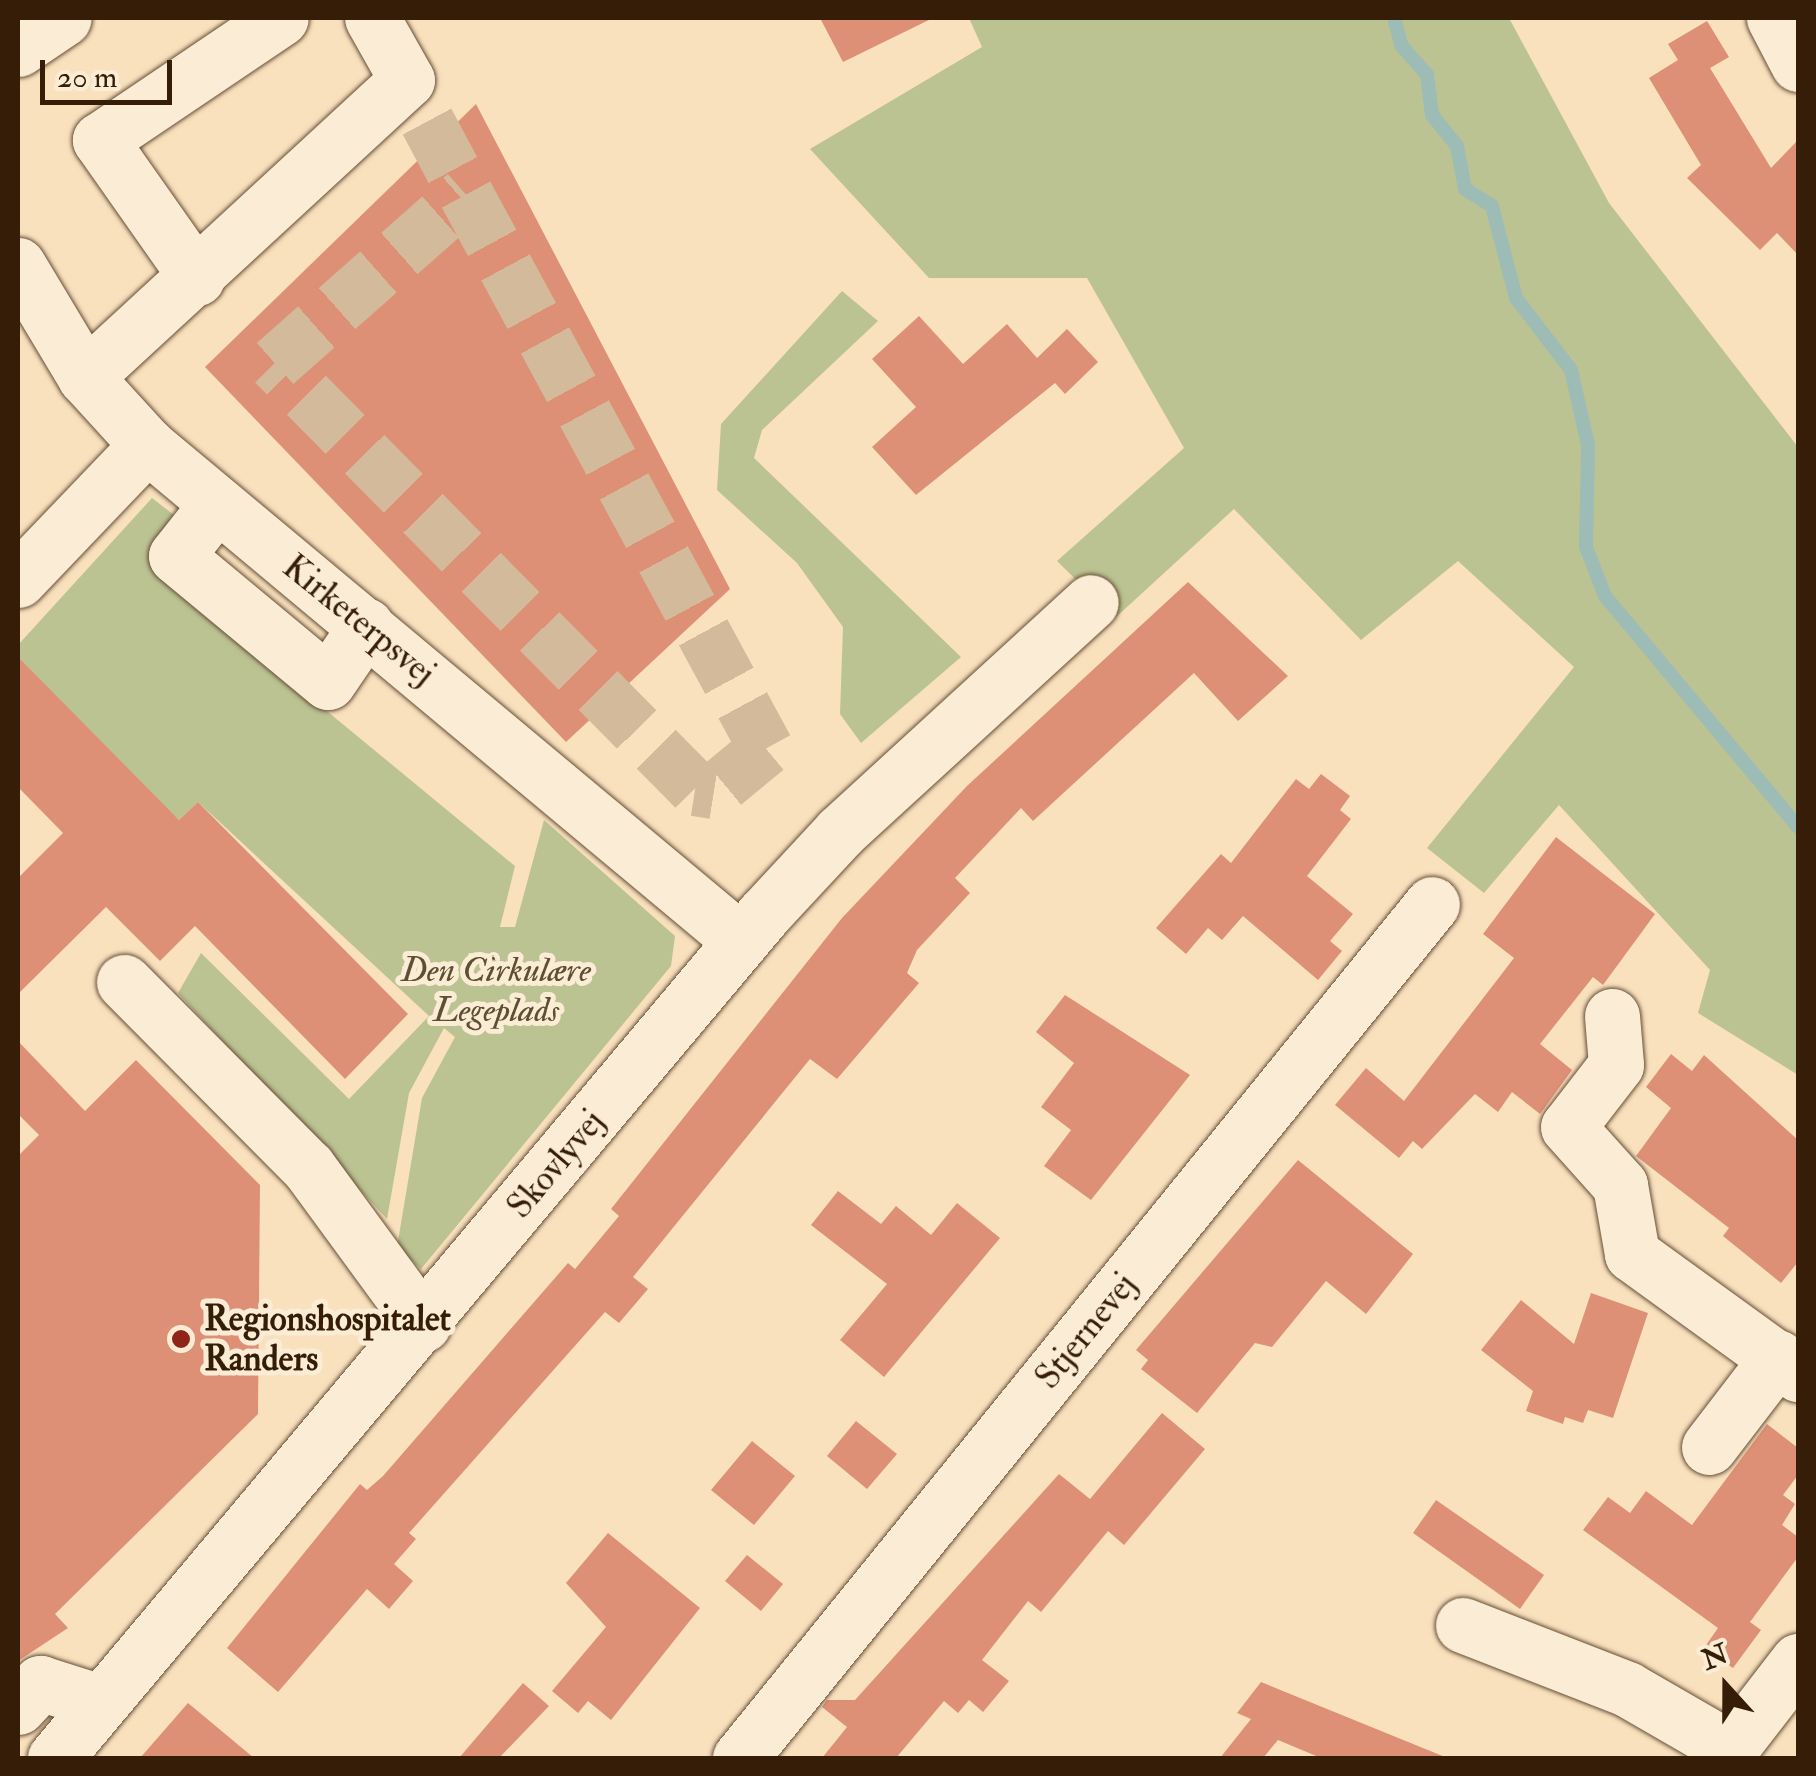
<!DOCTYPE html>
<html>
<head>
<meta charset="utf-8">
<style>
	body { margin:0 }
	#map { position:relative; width:1816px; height:1776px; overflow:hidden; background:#f9e1be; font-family:"IM FELL Double Pica",serif }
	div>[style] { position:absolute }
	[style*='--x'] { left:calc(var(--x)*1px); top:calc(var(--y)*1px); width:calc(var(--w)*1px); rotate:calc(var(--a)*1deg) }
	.green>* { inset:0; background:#bbc393 }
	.stream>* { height:14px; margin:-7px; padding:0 7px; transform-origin:7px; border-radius:7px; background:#9ebcb6 }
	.building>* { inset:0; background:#de9076 }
	.minor-tunnel>* { height:55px; margin-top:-27.5px; transform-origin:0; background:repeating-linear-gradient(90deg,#d2ba9a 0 55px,transparent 0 83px) }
	.roads { filter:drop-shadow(0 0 2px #664e36) drop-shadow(0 0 2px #664e36) }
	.minor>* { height:55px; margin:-27.5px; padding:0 27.5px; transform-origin:27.5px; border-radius:27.5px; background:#fbecd5 }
	.dots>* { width:28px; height:28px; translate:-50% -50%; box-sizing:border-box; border:5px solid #fbecd5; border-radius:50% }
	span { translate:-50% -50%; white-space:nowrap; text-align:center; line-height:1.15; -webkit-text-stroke:10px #fbecd5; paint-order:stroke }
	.street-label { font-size:35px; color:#351d08 }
	.park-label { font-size:35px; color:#5d4f32; font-style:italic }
	.poi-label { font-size:35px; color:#351d08; font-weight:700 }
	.left { translate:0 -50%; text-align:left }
	.frame { position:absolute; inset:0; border:20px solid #351d08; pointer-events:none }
	.north { position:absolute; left:1676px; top:1636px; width:100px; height:100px; -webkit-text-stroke:8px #fbecd5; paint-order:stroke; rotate:339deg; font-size:28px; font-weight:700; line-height:40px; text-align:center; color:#351d08 }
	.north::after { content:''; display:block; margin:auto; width:35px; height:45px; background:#351d08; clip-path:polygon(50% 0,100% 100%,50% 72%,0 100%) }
	.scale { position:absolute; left:40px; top:60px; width:132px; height:45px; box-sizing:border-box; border:5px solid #351d08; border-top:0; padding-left:12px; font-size:30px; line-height:35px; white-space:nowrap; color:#351d08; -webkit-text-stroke:8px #fbecd5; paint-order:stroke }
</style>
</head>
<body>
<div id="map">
	<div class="green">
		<div style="clip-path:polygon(969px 18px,1509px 18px,1609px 203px,1798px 447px,1798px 1075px,1698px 1013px,1710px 970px,1559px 805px,1484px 893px,1427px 848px,1574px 667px,1458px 561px,1361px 640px,1234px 509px,1115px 618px,1057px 561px,1184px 448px,1087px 278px,929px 278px,810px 149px,982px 47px)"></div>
		<div style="clip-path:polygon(842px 291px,878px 321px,762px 430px,754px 458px,961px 657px,861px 743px,840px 714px,843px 627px,797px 563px,717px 490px,721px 424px)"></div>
		<div style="clip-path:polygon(152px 498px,174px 515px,169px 581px,515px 866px,500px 927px,515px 927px,544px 820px,675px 936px,671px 966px,421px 1269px,397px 1247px,422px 1098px,455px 1037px,444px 1028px,409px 1093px,387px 1219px,178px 993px,201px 953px,349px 1099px,429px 1016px,198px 802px,179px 820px,18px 666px,18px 645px)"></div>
	</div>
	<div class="stream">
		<div style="--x:1394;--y:18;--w:28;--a:75"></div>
		<div style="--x:1401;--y:45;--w:40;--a:49"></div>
		<div style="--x:1427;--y:75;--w:40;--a:82.9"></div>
		<div style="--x:1432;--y:115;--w:40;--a:51"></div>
		<div style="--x:1457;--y:146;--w:44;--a:79.5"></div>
		<div style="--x:1465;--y:189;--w:32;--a:32"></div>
		<div style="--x:1492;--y:206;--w:95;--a:75.4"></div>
		<div style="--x:1516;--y:298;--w:91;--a:52.6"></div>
		<div style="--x:1571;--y:370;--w:77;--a:77.2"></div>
		<div style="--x:1588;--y:445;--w:102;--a:91.1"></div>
		<div style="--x:1586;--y:547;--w:53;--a:68.8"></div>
		<div style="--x:1605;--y:596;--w:301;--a:50.1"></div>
	</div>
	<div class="building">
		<div style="clip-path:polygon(820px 18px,933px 18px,843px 62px)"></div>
		<div style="clip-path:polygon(1707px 21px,1729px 57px,1710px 68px,1771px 168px,1798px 140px,1798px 255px,1777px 233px,1760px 250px,1687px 178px,1701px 165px,1649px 78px,1678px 60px,1668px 44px)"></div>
		<div style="clip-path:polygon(476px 104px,730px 589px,566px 742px,205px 367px)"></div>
		<div style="clip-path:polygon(919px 316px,963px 364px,1007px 324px,1037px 358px,1067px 329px,1098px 362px,1065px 394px,1055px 383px,916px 495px,872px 447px,916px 407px,872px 359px)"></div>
		<div style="clip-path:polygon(1188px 582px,1288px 676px,1238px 721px,1194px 673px,1033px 821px,1021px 808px,955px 878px,970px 893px,917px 950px,907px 973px,919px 983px,837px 1079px,810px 1059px,633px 1277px,648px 1289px,619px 1323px,605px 1312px,409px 1533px,416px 1539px,394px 1564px,413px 1581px,389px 1609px,367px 1589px,278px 1692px,227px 1648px,360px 1484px,367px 1490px,383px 1476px,568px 1263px,575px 1269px,619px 1216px,611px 1209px,842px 918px,967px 786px)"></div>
		<div style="clip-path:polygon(18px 657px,179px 820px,198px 802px,408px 1014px,345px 1079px,195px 926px,160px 961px,106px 907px,18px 994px,18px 878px,63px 833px,18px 787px)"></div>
		<div style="clip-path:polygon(1321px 774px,1350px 796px,1340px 810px,1351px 819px,1307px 876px,1353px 914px,1330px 941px,1342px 951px,1318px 980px,1243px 916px,1222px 940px,1208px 928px,1186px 954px,1156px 928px,1221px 854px,1231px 863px,1296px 779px,1309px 789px)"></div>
		<div style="clip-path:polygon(1556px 837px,1655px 914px,1603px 985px,1593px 977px,1540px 1044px,1572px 1070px,1540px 1114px,1512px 1092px,1498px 1112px,1475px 1094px,1422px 1149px,1413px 1141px,1399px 1158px,1335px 1105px,1366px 1068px,1404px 1101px,1514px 958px,1483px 934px)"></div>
		<div style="clip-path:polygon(1065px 995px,1190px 1075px,1091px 1200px,1044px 1166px,1071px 1130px,1041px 1107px,1074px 1063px,1036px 1032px)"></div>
		<div style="clip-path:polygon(18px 1041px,85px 1111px,136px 1060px,260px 1185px,258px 1414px,55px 1614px,68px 1628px,18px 1661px,18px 1156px,39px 1135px,18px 1114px)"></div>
		<div style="clip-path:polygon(1671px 1054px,1692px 1071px,1704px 1055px,1798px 1140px,1798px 1262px,1781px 1283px,1723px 1236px,1729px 1228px,1636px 1156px,1671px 1108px,1646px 1087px)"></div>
		<div style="clip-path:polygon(1298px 1160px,1413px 1254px,1366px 1314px,1326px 1281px,1272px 1347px,1255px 1343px,1197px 1413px,1141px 1369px,1148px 1360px,1136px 1350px)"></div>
		<div style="clip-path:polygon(838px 1191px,881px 1224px,896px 1206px,931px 1235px,957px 1203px,1000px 1238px,884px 1377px,840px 1340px,887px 1284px,811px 1225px)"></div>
		<div style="clip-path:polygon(1591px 1293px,1648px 1313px,1613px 1418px,1588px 1410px,1583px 1423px,1565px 1417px,1563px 1424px,1526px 1411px,1533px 1391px,1481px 1350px,1521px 1300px,1574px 1344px)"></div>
		<div style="clip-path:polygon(1162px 1413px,1205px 1449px,1124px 1545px,1108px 1531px,1041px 1612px,1028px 1601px,982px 1660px,1009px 1681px,983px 1712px,969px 1700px,958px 1713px,944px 1701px,896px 1758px,822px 1758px,847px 1727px,822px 1707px,827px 1700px,855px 1700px,1059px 1474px,1090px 1499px)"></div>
		<div style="clip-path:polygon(856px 1421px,897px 1454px,867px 1489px,827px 1456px)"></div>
		<div style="clip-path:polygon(1767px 1424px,1798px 1448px,1798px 1475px,1783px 1495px,1795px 1504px,1782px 1525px,1798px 1537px,1798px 1557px,1750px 1622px,1761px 1630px,1733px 1668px,1704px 1648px,1718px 1628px,1583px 1530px,1608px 1497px,1630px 1513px,1646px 1491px,1692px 1525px)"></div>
		<div style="clip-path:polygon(752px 1441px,795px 1476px,754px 1525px,711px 1490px)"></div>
		<div style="clip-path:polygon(1436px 1500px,1544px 1575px,1520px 1609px,1413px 1533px)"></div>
		<div style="clip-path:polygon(608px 1533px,700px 1608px,611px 1720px,588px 1701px,578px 1713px,552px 1691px,606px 1627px,566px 1583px)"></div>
		<div style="clip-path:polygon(747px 1555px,783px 1584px,761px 1611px,725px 1581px)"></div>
		<div style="clip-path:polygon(1261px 1682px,1445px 1757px,1444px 1758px,1321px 1758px,1278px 1740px,1263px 1758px,1220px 1758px,1251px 1719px,1237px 1713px)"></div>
		<div style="clip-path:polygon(523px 1683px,549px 1706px,499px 1758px,459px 1758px)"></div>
		<div style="clip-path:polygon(188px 1703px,254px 1758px,140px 1758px)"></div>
	</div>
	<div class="minor-tunnel">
		<div style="--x:427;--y:121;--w:83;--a:61.9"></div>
		<div style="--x:466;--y:194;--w:630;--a:61.56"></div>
		<div style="--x:766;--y:748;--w:67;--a:140.4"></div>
		<div style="--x:714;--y:791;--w:19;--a:-171"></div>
		<div style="--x:695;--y:788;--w:598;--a:-134.66"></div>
		<div style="--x:275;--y:363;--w:255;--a:-41.5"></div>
	</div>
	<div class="roads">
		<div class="minor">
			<div style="--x:1774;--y:18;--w:52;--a:62.4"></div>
			<div style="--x:18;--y:49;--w:55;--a:-34"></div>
			<div style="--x:18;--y:265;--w:131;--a:59.1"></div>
			<div style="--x:85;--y:377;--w:92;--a:47.6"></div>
			<div style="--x:147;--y:445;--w:774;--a:39.86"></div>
			<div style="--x:197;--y:278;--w:169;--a:-125.1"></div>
			<div style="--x:100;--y:140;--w:218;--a:-34"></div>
			<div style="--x:85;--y:377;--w:438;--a:-42.7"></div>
			<div style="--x:407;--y:80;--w:71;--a:-119.4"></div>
			<div style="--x:217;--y:504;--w:66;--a:128.3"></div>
			<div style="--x:176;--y:556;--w:197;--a:39.7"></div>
			<div style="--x:328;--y:682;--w:68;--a:-55.8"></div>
			<div style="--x:18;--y:580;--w:187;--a:-46.3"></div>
			<div style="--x:124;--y:982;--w:261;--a:45.2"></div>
			<div style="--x:308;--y:1167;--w:195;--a:53.8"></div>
			<div style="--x:1612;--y:1016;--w:49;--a:85.3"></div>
			<div style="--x:1616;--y:1065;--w:78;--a:127.7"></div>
			<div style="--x:1568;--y:1127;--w:78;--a:48.1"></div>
			<div style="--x:1620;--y:1185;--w:70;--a:80.1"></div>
			<div style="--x:1632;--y:1254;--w:205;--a:35.9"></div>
			<div style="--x:1709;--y:1447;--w:113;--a:-52.5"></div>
			<div style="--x:1463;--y:1625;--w:176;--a:21.3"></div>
			<div style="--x:1627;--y:1689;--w:120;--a:30"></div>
			<div style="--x:18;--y:1707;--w:33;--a:-47"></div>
			<div style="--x:40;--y:1683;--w:63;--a:17.6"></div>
			<div style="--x:55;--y:1758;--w:1101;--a:-49.97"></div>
			<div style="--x:763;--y:915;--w:113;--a:-47.1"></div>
			<div style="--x:840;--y:832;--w:340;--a:-42.5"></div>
			<div style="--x:740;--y:1758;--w:1099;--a:-50.98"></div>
			<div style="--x:1723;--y:1758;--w:123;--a:-52.3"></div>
		</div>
	</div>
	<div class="dots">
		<div style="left:181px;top:1339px;background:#8f2418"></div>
	</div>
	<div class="street-label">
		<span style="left:359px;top:620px;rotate:39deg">Kirketerpsvej</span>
		<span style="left:556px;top:1164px;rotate:-50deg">Skovlyvej</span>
		<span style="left:1086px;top:1331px;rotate:-51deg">Stjernevej</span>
	</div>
	<div class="park-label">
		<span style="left:496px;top:990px">Den Cirkulære<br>Legeplads</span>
	</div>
	<div class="poi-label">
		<span class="left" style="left:204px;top:1339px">Regionshospitalet<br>Randers</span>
	</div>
	<div class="frame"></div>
	<div class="north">N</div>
	<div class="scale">20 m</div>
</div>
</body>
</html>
